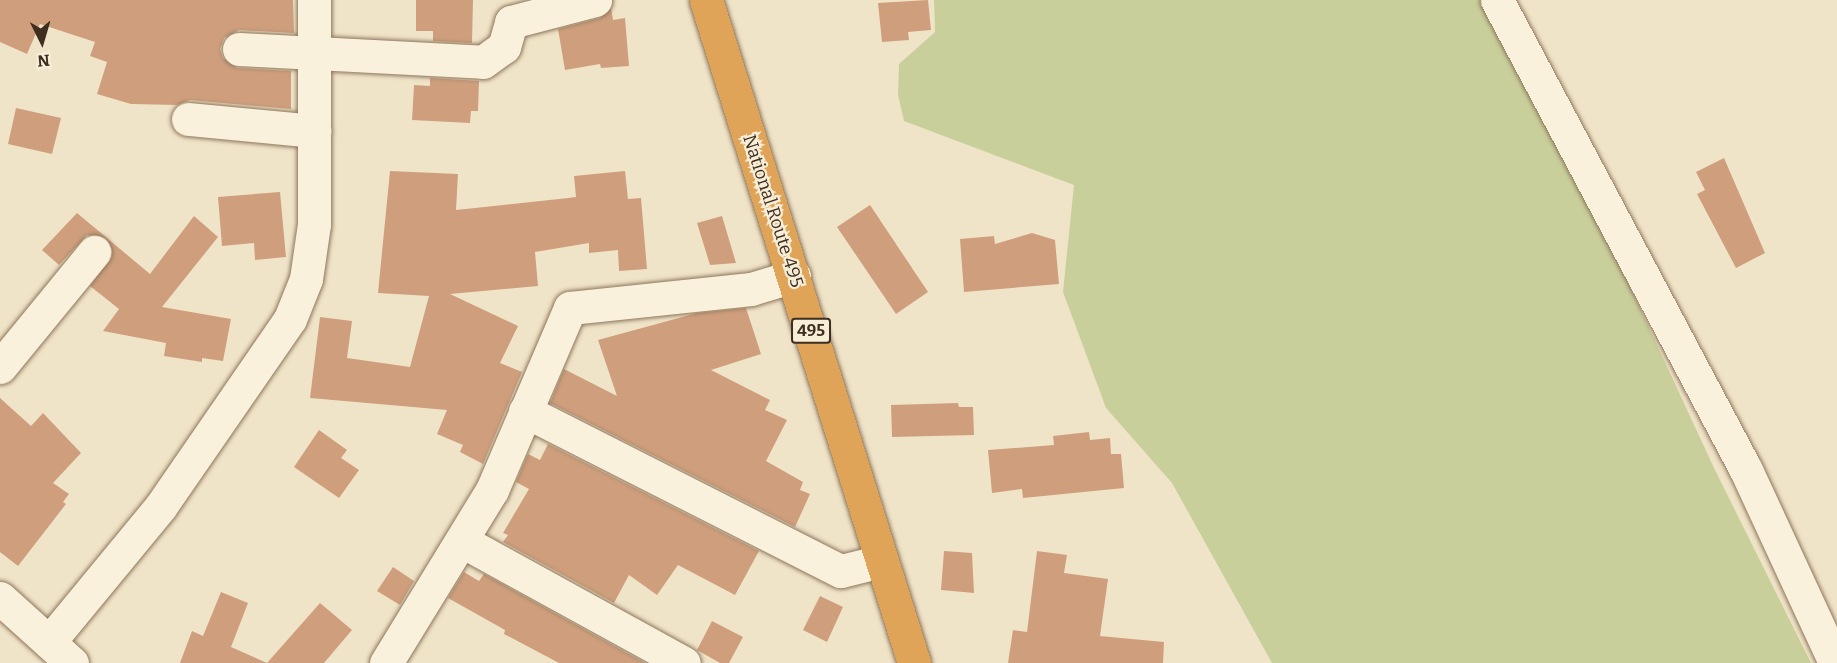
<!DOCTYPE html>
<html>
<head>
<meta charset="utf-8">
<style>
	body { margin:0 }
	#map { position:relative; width:1837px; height:663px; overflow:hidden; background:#f0e4c8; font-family:Bitter,serif }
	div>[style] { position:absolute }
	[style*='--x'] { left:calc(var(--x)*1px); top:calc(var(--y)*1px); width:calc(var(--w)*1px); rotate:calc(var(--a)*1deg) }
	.green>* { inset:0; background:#c9cf9b }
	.building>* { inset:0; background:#cf9f7d }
	.roads { filter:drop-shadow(0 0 2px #8d765c) drop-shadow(0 0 2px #8d765c) }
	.minor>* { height:33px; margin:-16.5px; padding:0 16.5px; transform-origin:16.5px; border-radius:16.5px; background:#faf1dc }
	.highway>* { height:33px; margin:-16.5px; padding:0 16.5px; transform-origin:16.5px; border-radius:16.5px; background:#e0a458 }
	span { translate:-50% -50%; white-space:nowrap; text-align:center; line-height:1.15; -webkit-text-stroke:4.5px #f7eed8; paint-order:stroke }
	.shield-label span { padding:2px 4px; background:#f7eed8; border:2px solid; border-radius:4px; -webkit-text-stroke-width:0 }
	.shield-label { font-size:16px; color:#3d2e20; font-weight:700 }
	.street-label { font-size:18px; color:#3d2e20 }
	.north { position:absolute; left:12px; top:12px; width:60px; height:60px; -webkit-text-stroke:4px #f7eed8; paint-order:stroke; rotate:175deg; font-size:16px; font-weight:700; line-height:24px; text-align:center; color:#3d2e20 }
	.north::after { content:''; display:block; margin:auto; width:21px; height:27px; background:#3d2e20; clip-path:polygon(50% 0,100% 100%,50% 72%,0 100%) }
</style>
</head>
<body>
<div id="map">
	<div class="green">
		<div style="clip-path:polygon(934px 0,1480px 0,1618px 261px,1715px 470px,1811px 663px,1272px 663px,1172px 483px,1106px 408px,1063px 292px,1074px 185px,904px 121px,898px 95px,899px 64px,935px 32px)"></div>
	</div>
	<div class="building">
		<div style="clip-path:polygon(0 0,293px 0,294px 33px,239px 30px,224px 38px,220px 49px,223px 58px,237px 68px,291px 71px,291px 109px,190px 100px,177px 105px,131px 104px,97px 94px,107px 62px,90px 56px,95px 42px,40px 24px,27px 54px,0 42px)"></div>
		<div style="clip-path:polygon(416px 0,473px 0,472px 43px,433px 41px,433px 31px,416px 31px)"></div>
		<div style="clip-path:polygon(928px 0,931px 30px,908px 32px,909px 40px,882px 42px,878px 3px)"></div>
		<div style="clip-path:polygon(611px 8px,613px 20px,625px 18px,629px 66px,601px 68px,600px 64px,565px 70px,558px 29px,600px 18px)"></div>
		<div style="clip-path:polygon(430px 78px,479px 81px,478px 111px,471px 111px,470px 123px,412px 120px,414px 85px,430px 86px)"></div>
		<div style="clip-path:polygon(16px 108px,61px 118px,52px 154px,8px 144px)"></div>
		<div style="clip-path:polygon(1724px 158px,1765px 253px,1736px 268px,1697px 194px,1705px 190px,1696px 172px)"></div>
		<div style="clip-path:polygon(390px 171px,458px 174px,456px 210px,568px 198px,576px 197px,574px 176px,625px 171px,628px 199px,641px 198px,647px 269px,619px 271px,618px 250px,589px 253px,589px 243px,535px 252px,538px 286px,450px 294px,518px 326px,500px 363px,522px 372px,483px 464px,460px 452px,463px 445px,437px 434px,447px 410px,310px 398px,320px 317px,352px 321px,347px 358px,410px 367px,429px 296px,378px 293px)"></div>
		<div style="clip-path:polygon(280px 192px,286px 257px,255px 260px,254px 243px,222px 246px,218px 197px)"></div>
		<div style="clip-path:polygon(870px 205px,928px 292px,896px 314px,837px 227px)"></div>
		<div style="clip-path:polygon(77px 213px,150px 274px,194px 216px,218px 237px,162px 307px,231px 319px,223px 361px,202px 358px,202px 362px,164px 356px,166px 343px,103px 331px,119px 309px,90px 286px,112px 256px,106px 238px,87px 235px,59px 265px,42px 250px)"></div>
		<div style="clip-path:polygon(722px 216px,736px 263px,710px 265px,697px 223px)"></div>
		<div style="clip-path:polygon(1032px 233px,1055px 240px,1059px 284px,964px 292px,960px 239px,994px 236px,995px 244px)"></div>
		<div style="clip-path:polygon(746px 308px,761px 354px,711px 370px,770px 400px,765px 410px,787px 420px,766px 461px,803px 482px,800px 490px,810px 494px,795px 527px,550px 403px,564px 369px,617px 396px,598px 340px,697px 313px)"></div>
		<div style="clip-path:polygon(0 398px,31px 426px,43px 413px,81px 453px,53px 483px,69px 494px,63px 502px,66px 504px,18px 566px,0 552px)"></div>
		<div style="clip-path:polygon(958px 403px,959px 407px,973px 407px,974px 435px,892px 437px,891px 405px)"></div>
		<div style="clip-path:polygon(319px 430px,347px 450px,341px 458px,359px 470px,339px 498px,294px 467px)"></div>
		<div style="clip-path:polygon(1089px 432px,1090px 440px,1110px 438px,1111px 454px,1121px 454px,1124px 488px,1023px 498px,1022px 489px,992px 493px,988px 450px,1054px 445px,1053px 436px)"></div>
		<div style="clip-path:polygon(548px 444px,759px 551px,735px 595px,678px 565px,657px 595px,629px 575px,614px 603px,503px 542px,508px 535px,503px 533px,529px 489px,516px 482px,528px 454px,540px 460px)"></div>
		<div style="clip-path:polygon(944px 551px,972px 553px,974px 593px,941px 590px)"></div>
		<div style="clip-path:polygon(1037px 551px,1067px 555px,1064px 573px,1108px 579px,1100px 636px,1164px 642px,1163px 663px,1008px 663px,1013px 630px,1027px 632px)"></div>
		<div style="clip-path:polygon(393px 567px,414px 581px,400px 605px,377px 591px)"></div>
		<div style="clip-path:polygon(464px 572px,479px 581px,484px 574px,645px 663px,559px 663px,504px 634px,505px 630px,448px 598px)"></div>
		<div style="clip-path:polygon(221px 592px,248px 603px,231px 647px,267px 663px,180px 663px,192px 631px,203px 636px)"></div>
		<div style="clip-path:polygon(820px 596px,843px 607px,827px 642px,803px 630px)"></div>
		<div style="clip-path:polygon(320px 603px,352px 630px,324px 663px,267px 663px)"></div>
		<div style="clip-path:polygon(712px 621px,743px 637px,729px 663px,720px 663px,697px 650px)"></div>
	</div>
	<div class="roads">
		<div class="minor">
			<div style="--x:1497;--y:0;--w:532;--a:62.09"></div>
			<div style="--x:1746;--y:470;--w:213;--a:65.2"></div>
			<div style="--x:239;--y:49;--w:244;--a:3"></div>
			<div style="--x:483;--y:62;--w:26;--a:-36"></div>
			<div style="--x:504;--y:47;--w:26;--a:-74"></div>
			<div style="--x:511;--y:22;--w:87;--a:-14.7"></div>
			<div style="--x:188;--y:119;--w:127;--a:5.4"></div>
			<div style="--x:0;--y:367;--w:149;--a:-50.7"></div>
			<div style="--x:525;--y:411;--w:354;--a:26.9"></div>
			<div style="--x:841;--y:571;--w:42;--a:-13.7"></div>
			<div style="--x:462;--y:541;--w:253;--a:28.8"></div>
			<div style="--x:0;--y:598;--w:97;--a:42.1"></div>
			<div style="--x:49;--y:642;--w:176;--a:-50.5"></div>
			<div style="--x:161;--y:506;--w:227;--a:-55.4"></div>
			<div style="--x:290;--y:319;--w:43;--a:-68.2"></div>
			<div style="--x:306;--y:279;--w:56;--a:-81.7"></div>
			<div style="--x:314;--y:224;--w:224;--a:-90"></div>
			<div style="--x:386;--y:663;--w:203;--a:-58.5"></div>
			<div style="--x:492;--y:490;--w:198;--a:-66.8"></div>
			<div style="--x:570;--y:308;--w:182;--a:-6"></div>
			<div style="--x:751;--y:289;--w:45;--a:-16.8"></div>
		</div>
		<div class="highway">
			<div style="--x:706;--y:0;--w:695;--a:72.58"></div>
		</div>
	</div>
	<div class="shield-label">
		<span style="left:811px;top:331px">495</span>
	</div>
	<div class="street-label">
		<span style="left:773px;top:211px;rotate:72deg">National Route 495</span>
	</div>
	<div class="north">N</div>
</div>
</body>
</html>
